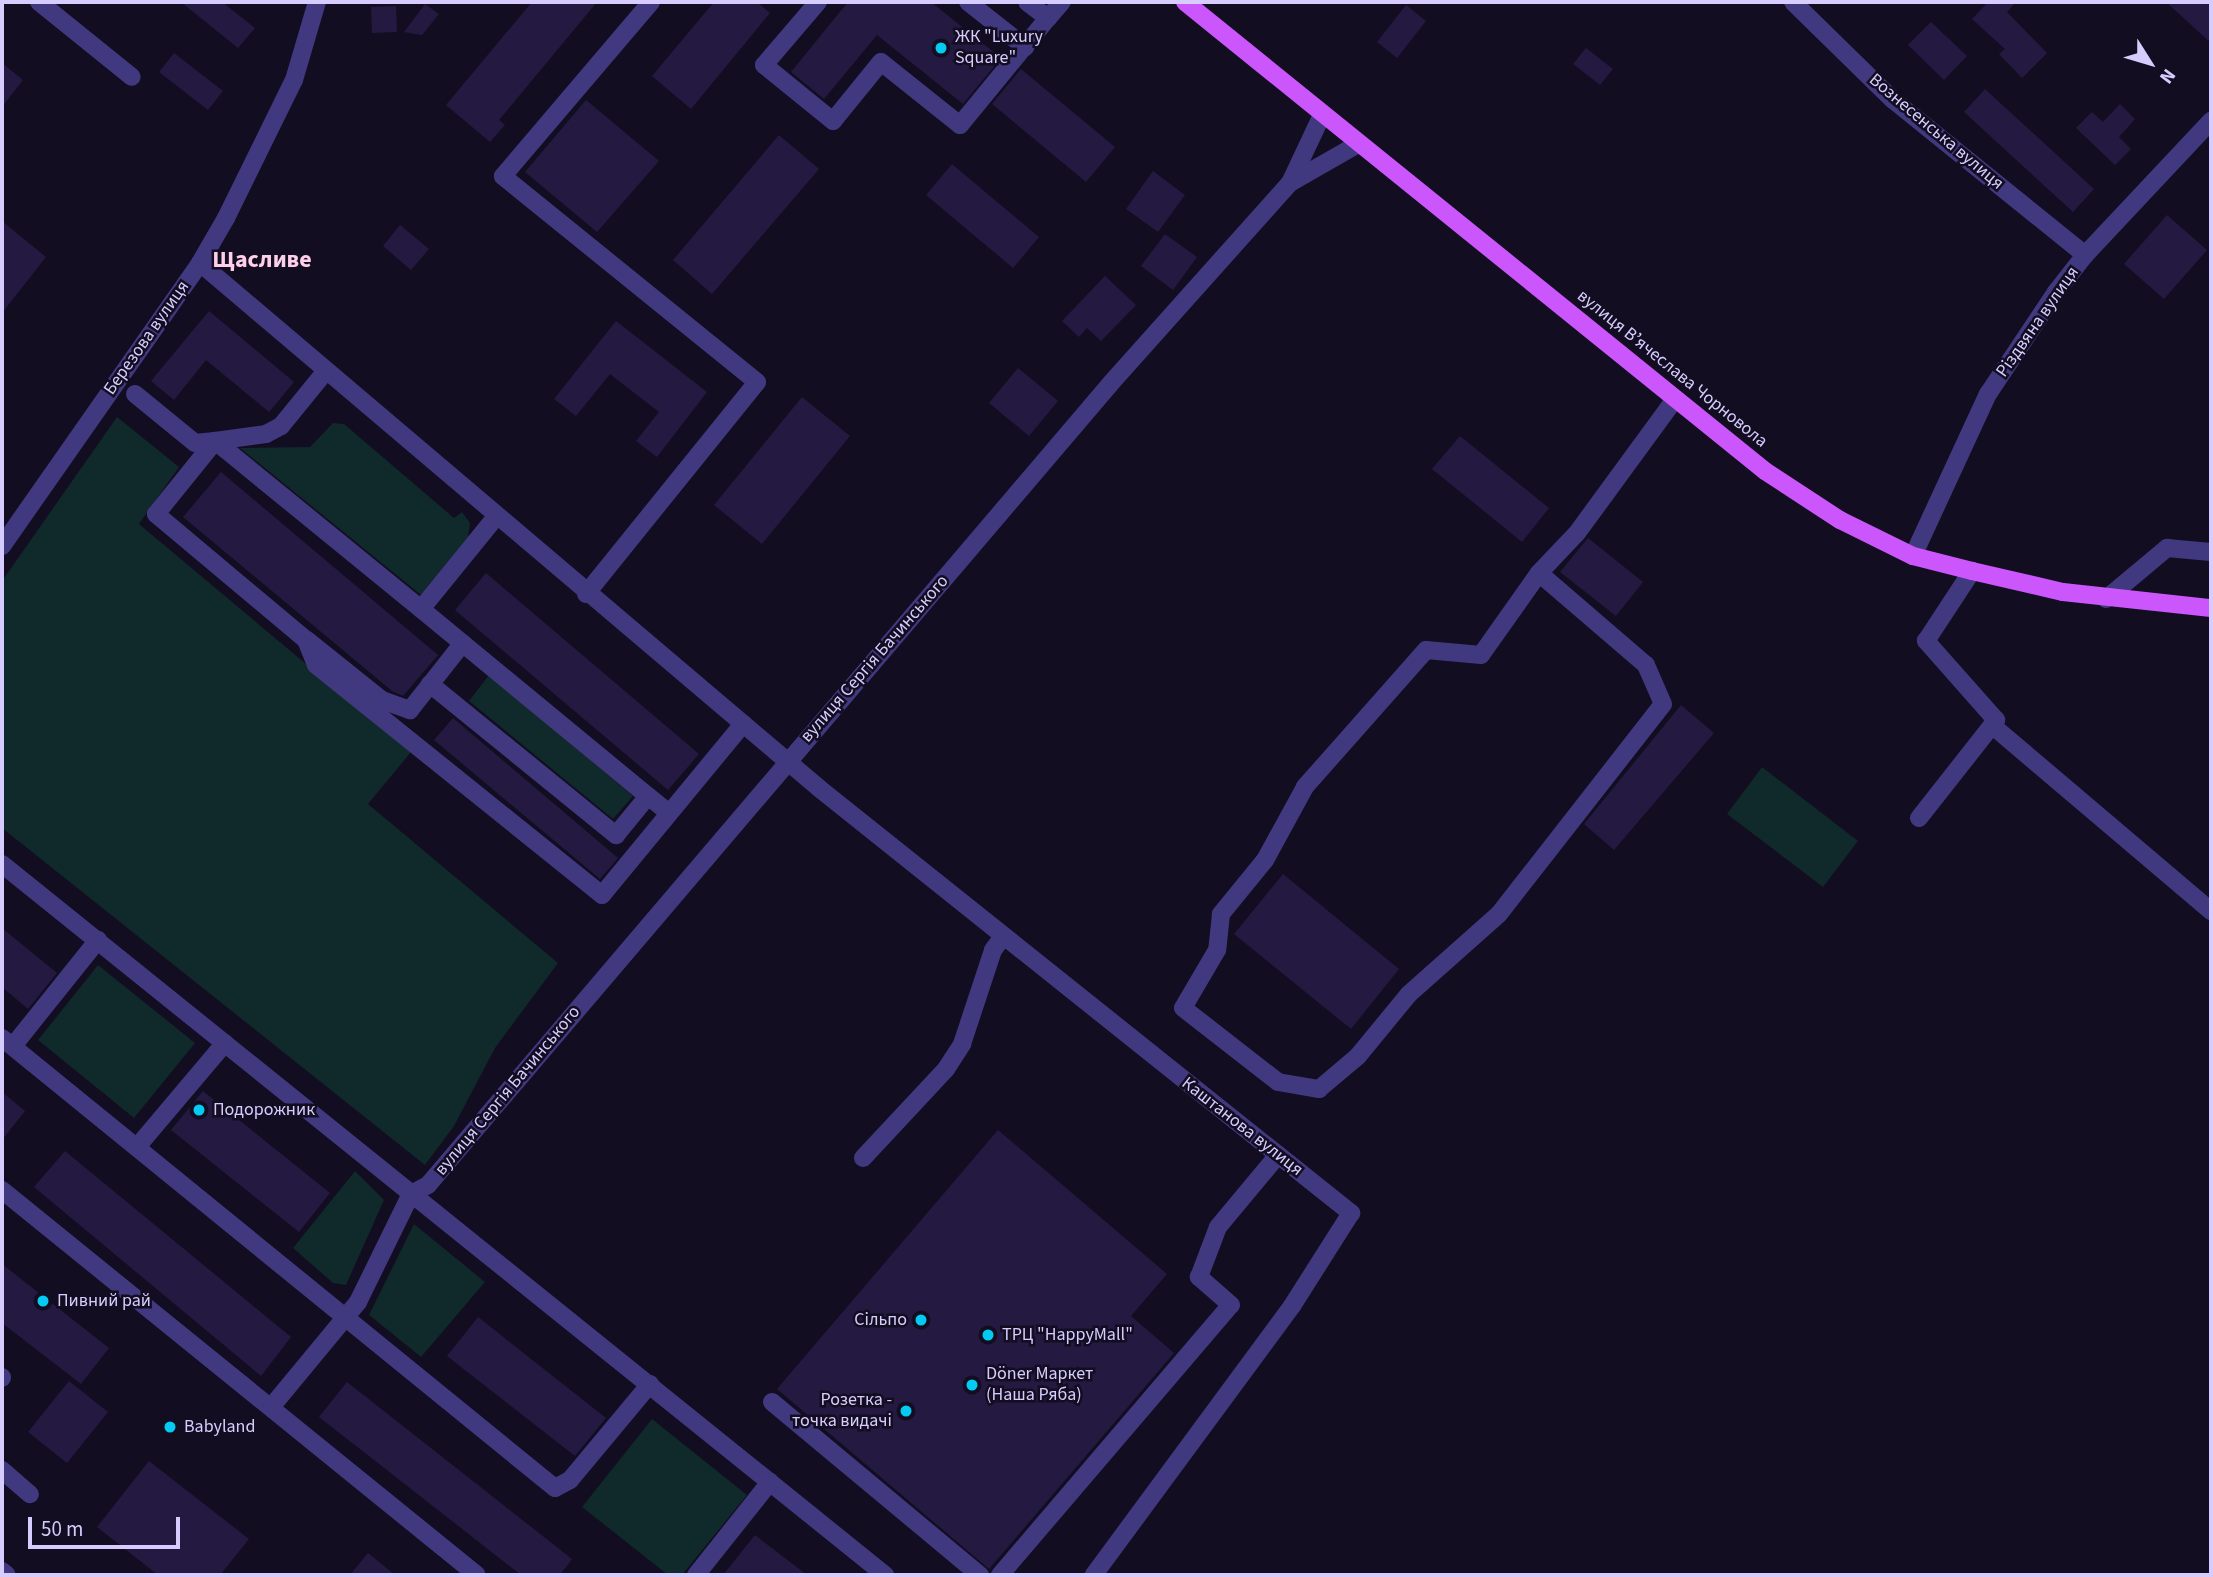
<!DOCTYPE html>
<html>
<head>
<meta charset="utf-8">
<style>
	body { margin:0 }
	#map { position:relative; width:2213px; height:1577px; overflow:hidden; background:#120d20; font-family:"Source Sans 3",sans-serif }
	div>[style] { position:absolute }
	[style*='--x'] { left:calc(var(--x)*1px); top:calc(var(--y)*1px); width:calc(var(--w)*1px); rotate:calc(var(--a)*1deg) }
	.green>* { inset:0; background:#10292a }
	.building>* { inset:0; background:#241a41 }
	.minor>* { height:18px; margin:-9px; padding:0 9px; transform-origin:9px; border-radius:9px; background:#41397f }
	.major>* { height:18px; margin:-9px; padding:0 9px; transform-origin:9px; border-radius:9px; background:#cb56fc }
	.dots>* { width:19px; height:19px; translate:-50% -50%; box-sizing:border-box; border:4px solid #120d20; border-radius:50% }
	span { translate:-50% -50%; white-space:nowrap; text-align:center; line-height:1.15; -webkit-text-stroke:5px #120d20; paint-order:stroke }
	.poi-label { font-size:18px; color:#d6cdfe }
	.left { translate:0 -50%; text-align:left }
	.right { translate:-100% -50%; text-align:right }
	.street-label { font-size:18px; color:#d6cdfe }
	.district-label { font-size:24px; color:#fecfea; font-weight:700 }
	.frame { position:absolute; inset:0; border:4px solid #d6cdfe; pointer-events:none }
	.north { position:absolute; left:2115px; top:28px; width:70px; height:70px; -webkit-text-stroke:5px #120d20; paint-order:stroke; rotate:127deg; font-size:19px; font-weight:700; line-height:28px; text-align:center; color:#d6cdfe }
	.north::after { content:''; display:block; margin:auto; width:24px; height:32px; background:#d6cdfe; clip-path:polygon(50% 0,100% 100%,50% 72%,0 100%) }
	.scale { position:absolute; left:28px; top:1517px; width:152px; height:32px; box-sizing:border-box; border:4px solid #d6cdfe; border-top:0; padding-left:9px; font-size:21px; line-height:24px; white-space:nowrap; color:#d6cdfe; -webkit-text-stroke:5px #120d20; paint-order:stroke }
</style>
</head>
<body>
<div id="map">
	<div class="green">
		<div style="clip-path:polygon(117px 417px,179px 467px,139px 524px,411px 752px,368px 804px,558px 963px,495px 1048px,454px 1126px,425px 1165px,2px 828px,2px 581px)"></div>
		<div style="clip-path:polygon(333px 423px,344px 424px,454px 518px,462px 512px,470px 523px,468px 537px,421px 595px,240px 448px,310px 447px)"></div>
		<div style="clip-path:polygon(489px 675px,633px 796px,613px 819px,469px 701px)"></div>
		<div style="clip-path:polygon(1762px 767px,1858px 841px,1823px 887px,1727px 814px)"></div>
		<div style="clip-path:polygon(98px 965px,195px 1043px,134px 1118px,38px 1040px)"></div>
		<div style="clip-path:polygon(355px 1171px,384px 1200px,346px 1285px,333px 1283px,293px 1248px)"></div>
		<div style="clip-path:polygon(414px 1224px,485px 1282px,421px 1357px,369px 1315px)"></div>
		<div style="clip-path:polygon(652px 1419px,747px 1495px,682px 1575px,668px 1575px,582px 1507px)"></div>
	</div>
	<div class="building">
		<div style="clip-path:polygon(181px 2px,222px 2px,255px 28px,238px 48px)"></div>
		<div style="clip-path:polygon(532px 2px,597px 2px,499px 120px,505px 125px,490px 142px,446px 105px)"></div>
		<div style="clip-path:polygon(714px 2px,757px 2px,770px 13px,691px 109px,652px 76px)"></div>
		<div style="clip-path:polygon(848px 2px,931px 2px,1001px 58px,963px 104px,877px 35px,824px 99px,791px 72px)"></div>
		<div style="clip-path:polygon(1988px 2px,2016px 2px,2007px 12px,2047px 53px,2022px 78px,1999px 54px,2005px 49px,1972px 19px)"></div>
		<div style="clip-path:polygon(2166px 2px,2211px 2px,2211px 43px)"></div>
		<div style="clip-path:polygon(425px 4px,439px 14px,422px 35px,404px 32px)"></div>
		<div style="clip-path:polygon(1406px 5px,1426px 21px,1397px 58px,1377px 42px)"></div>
		<div style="clip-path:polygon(396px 6px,397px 32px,372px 33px,371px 7px)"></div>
		<div style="clip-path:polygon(1931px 22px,1967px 56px,1944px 80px,1908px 45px)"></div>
		<div style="clip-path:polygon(1586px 48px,1613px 69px,1600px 85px,1573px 64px)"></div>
		<div style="clip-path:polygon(174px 53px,223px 91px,208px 110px,159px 72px)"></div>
		<div style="clip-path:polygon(2px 63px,23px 80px,2px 107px)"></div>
		<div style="clip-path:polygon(1021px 69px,1115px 147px,1086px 182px,992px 104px)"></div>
		<div style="clip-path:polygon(1985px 89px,2094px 189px,2073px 212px,1964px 112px)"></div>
		<div style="clip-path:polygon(586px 100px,659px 161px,597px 232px,525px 172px)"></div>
		<div style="clip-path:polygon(2120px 104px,2135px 119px,2119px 137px,2131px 149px,2115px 165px,2076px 128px,2092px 112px,2103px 122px)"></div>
		<div style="clip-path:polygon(779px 135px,819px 169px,712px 294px,673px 260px)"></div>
		<div style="clip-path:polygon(952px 164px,1039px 237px,1013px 268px,926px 195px)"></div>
		<div style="clip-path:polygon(1153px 171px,1185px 195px,1158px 232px,1126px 209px)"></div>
		<div style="clip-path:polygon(2167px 215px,2207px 250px,2164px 299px,2124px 264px)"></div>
		<div style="clip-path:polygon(2px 221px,46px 257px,2px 313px)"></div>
		<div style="clip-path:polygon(400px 225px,429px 249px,411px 270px,383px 246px)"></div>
		<div style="clip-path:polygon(1165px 234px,1197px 257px,1173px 290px,1141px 266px)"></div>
		<div style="clip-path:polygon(1105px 276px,1136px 305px,1101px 341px,1087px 328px,1079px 337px,1062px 321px)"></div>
		<div style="clip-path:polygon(209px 311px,294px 382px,269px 412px,206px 360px,174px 400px,151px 381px)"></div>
		<div style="clip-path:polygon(616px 321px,707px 392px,657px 457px,636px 441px,659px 412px,610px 374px,576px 416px,554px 399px)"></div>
		<div style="clip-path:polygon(1018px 368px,1058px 401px,1029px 436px,989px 403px)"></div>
		<div style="clip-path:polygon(802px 397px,850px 436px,762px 544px,714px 505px)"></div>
		<div style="clip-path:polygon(1460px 436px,1549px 508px,1522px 542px,1432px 469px)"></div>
		<div style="clip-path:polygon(221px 472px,438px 655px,403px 696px,392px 691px,183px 517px)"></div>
		<div style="clip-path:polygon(1588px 538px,1643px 582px,1616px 616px,1560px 572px)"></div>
		<div style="clip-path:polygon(486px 573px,699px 754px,668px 790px,455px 610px)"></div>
		<div style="clip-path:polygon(1681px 705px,1714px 733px,1614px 850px,1584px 824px)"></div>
		<div style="clip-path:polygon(453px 718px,618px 858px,600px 879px,434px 740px)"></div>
		<div style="clip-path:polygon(1283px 874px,1399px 969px,1351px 1029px,1234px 934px)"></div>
		<div style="clip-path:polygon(2px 928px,57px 973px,28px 1009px,2px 987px)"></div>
		<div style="clip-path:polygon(203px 1091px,330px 1193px,299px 1232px,171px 1130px)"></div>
		<div style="clip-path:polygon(2px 1092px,25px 1111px,2px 1140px)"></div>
		<div style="clip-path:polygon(998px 1130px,1167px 1274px,1131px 1316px,1174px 1353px,989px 1569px,777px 1389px)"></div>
		<div style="clip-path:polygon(65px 1151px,291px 1337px,261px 1376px,34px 1187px)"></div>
		<div style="clip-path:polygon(2px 1264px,109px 1348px,81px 1384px,2px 1323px)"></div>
		<div style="clip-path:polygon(478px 1317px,606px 1418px,575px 1456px,447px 1356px)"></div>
		<div style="clip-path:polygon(69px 1381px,108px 1412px,67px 1463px,28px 1432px)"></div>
		<div style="clip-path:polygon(347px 1382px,572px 1559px,560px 1575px,521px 1575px,319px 1417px)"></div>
		<div style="clip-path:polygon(149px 1461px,249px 1539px,220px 1575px,158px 1575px,97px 1527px)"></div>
		<div style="clip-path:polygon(755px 1535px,807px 1575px,723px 1575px)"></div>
		<div style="clip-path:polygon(368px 1553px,395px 1575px,350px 1575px)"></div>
	</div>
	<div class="minor">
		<div style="--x:39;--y:2;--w:119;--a:38.9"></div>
		<div style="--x:818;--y:2;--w:83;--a:130.6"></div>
		<div style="--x:764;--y:65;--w:89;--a:39.1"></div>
		<div style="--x:833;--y:121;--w:76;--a:-50.9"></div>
		<div style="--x:881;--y:62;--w:101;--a:38.6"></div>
		<div style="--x:960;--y:125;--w:139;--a:-50.6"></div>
		<div style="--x:1048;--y:18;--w:26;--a:-143"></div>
		<div style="--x:968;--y:2;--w:73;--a:38.3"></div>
		<div style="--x:1793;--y:2;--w:139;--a:44.4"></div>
		<div style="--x:1892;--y:99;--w:248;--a:38.9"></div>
		<div style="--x:1048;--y:18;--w:21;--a:-49"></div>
		<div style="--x:1290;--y:183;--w:75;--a:-64.8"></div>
		<div style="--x:200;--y:263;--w:813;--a:40.31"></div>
		<div style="--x:820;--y:789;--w:680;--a:38.61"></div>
		<div style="--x:1351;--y:1213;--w:110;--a:122.4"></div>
		<div style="--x:1292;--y:1306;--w:334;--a:126.4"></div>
		<div style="--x:135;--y:394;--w:77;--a:39.2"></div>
		<div style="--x:195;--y:443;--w:20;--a:-6"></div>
		<div style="--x:215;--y:441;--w:51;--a:-7.8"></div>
		<div style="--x:266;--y:434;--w:17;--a:-28"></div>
		<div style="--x:281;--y:426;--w:70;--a:-50.8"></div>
		<div style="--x:495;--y:518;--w:117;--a:129.1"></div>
		<div style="--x:421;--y:609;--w:266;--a:-140.8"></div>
		<div style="--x:215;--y:441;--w:94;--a:128.9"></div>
		<div style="--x:156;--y:514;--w:196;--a:40"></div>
		<div style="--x:306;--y:640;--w:27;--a:68"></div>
		<div style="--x:316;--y:665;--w:367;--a:38.8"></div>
		<div style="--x:602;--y:895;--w:222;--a:-50.5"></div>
		<div style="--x:2;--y:546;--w:345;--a:-55"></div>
		<div style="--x:200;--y:263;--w:52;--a:-60"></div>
		<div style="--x:226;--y:218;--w:154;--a:-63.8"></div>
		<div style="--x:294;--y:80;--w:81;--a:-73.6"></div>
		<div style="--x:1913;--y:556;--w:179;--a:-65.2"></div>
		<div style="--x:1988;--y:394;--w:123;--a:-56.3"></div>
		<div style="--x:2056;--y:292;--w:47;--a:-51.9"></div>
		<div style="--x:2085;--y:255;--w:184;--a:-46.8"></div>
		<div style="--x:1539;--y:573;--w:100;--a:125.3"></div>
		<div style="--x:1481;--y:655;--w:55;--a:-174.8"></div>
		<div style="--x:1426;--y:650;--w:183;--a:131.5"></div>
		<div style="--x:1305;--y:787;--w:83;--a:118.7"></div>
		<div style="--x:1265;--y:860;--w:70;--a:129.2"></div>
		<div style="--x:1221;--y:914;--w:36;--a:96"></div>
		<div style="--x:1217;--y:950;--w:67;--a:120.4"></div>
		<div style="--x:1183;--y:1008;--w:120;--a:37.9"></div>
		<div style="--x:1278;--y:1082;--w:42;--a:9.7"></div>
		<div style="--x:1319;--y:1089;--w:51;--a:-40.2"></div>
		<div style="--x:1358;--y:1056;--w:80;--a:-50.6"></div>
		<div style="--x:1409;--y:994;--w:120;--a:-41.6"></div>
		<div style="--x:1499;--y:914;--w:266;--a:-52"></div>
		<div style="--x:1663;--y:704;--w:43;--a:-113.6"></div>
		<div style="--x:1646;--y:665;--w:141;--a:-139.3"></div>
		<div style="--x:1539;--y:573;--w:55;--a:-46.5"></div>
		<div style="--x:1577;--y:533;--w:166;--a:-53.8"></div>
		<div style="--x:586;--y:594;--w:272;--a:-51.1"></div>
		<div style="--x:757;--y:382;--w:327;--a:-141"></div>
		<div style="--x:503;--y:176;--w:228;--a:-49.6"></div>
		<div style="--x:2106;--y:599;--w:80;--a:-39.9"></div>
		<div style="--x:2167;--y:548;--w:44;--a:5.2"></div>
		<div style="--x:421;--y:609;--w:294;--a:39.5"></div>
		<div style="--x:307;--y:640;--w:96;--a:38.7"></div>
		<div style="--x:382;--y:700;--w:30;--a:20"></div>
		<div style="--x:410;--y:710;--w:85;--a:-51.7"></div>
		<div style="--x:430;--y:684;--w:240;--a:39.1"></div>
		<div style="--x:616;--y:835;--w:50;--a:-50.6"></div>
		<div style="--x:648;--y:796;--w:27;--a:39"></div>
		<div style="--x:1994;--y:727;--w:285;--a:40.3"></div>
		<div style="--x:1919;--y:818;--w:125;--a:-51.8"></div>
		<div style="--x:1996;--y:720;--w:106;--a:-131.5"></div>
		<div style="--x:1926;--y:641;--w:84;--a:-56.7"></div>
		<div style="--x:2;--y:864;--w:1134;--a:38.84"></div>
		<div style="--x:2;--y:1038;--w:713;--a:39.14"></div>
		<div style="--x:555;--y:1488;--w:17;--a:-28"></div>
		<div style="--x:570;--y:1480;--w:125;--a:-50.2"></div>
		<div style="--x:13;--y:1046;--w:136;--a:-51.3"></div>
		<div style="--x:137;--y:1147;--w:136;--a:-49.8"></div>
		<div style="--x:863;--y:1158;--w:122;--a:-47"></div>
		<div style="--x:946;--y:1069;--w:30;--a:-57"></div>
		<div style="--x:962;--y:1044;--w:99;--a:-71.7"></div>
		<div style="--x:993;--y:950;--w:15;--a:-53"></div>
		<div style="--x:2;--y:1190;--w:611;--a:39.03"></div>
		<div style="--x:2;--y:1377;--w:1;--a:90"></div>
		<div style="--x:772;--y:1402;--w:271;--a:39.8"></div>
		<div style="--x:272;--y:1406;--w:135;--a:-50.4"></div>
		<div style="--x:358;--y:1302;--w:120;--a:-63.9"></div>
		<div style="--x:411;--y:1194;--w:19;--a:-28"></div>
		<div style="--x:428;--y:1185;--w:1053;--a:-49.58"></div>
		<div style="--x:1111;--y:383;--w:268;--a:-48.2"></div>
		<div style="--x:1290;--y:183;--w:78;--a:-29.8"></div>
		<div style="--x:2;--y:1470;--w:37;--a:41"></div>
		<div style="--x:2;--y:1571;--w:6;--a:39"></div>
		<div style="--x:696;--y:1575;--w:119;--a:-51.5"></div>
		<div style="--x:1000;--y:1575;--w:355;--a:-49.5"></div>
		<div style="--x:1231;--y:1305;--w:43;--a:-138.8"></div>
		<div style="--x:1199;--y:1277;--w:53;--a:-69.2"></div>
		<div style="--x:1218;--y:1227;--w:94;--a:-50.2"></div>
	</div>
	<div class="major">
		<div style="--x:1185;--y:2;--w:746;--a:38.96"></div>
		<div style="--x:1765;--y:471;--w:90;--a:33.2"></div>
		<div style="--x:1840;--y:520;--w:81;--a:26.3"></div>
		<div style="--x:1913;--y:556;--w:61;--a:14.3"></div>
		<div style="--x:1972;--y:571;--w:93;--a:13"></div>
		<div style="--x:2063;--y:592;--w:149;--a:6.2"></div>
	</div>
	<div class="dots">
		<div style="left:941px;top:48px;background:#04caf4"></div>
		<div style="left:199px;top:1110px;background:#04caf4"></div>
		<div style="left:43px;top:1301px;background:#04caf4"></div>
		<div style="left:921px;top:1320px;background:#04caf4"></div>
		<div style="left:988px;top:1335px;background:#04caf4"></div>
		<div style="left:972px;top:1385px;background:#04caf4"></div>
		<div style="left:906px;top:1411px;background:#04caf4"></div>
		<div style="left:170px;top:1427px;background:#04caf4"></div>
	</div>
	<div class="poi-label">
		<span class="left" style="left:955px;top:48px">ЖК "Luxury<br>Square"</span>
		<span class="left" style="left:213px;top:1110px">Подорожник</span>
		<span class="left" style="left:57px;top:1301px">Пивний рай</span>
		<span class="right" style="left:907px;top:1320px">Сільпо</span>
		<span class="left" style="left:1002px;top:1335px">ТРЦ "HappyMall"</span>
		<span class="left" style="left:986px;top:1385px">Döner Maркет<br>(Наша Ряба)</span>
		<span class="right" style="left:892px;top:1411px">Розетка -<br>точка видачі</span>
		<span class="left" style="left:184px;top:1427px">Babyland</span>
	</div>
	<div class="street-label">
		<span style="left:1936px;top:132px;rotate:40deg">Вознесенська вулиця</span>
		<span style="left:2038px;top:322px;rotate:-55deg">Різдвяна вулиця</span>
		<span style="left:147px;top:338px;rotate:-55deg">Березова вулиця</span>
		<span style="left:1672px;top:369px;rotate:39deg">вулиця Вʼячеслава Чорновола</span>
		<span style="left:875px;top:659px;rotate:-49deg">вулиця Сергія Бачинського</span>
		<span style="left:508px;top:1091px;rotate:-50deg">вулиця Сергія Бачинського</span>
		<span style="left:1242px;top:1127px;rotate:38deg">Каштанова вулиця</span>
	</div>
	<div class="district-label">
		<span style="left:262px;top:260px">Щасливе</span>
	</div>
	<div class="frame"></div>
	<div class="north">N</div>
	<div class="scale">50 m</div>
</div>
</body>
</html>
